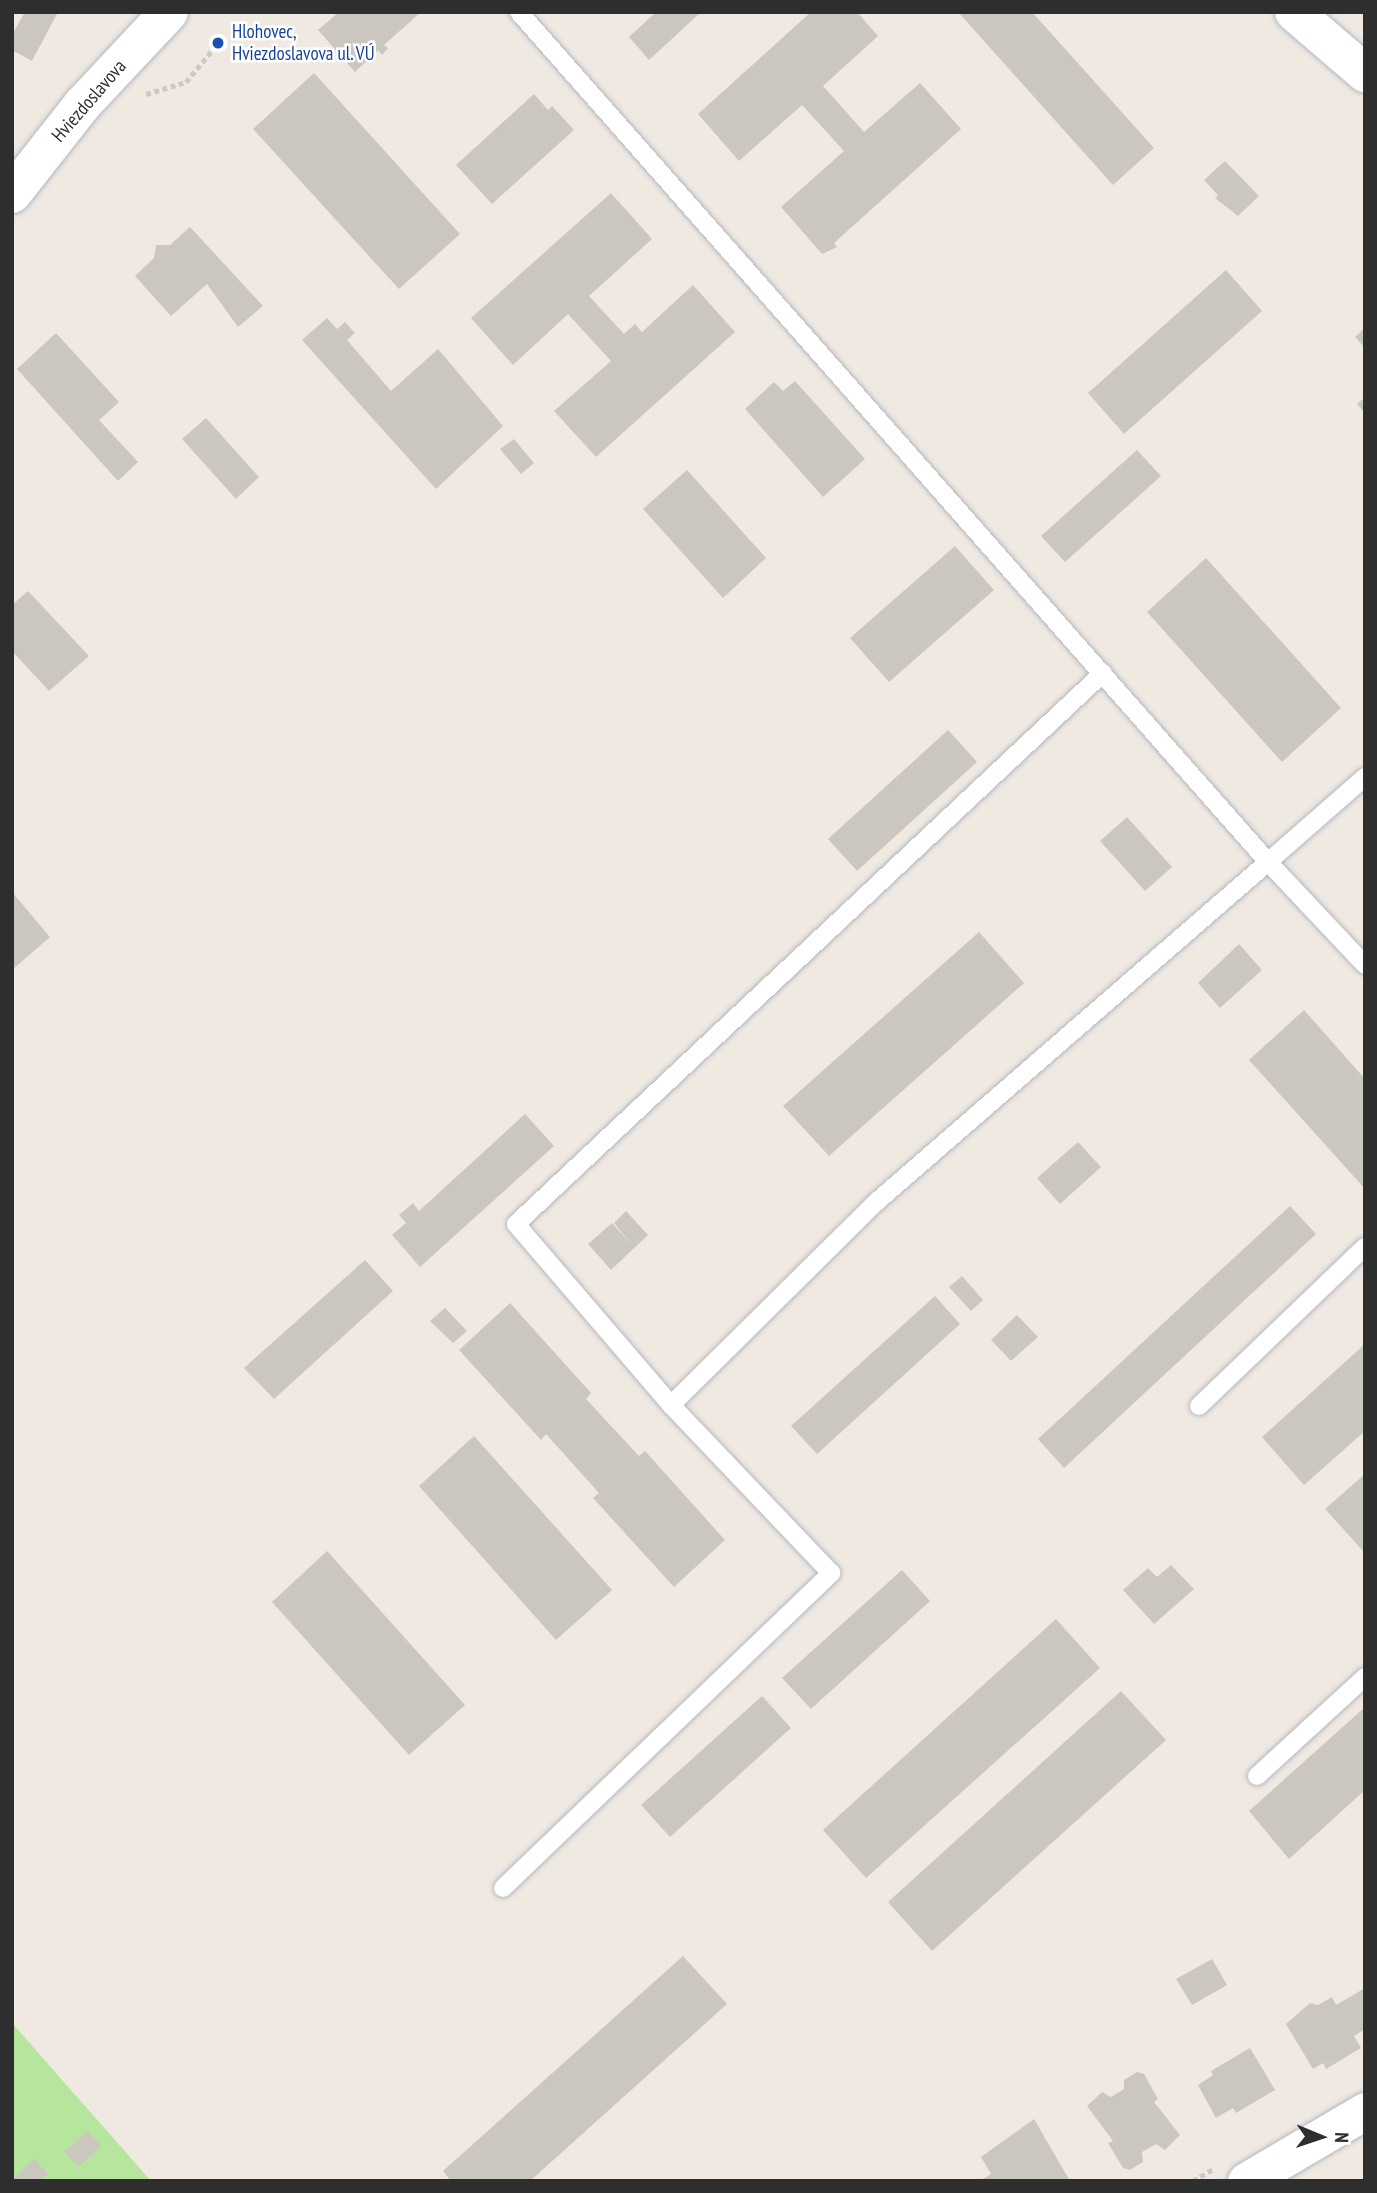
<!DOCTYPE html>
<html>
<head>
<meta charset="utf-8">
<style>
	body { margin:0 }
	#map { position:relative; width:1377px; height:2193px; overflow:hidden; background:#efe9e1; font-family:"PT Sans Narrow",sans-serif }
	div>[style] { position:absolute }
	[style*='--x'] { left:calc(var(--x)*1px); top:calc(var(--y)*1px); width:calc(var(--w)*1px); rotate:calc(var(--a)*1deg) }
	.green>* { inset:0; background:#b6e59e }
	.building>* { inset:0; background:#cbc7bf }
	.path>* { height:4.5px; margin-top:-2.25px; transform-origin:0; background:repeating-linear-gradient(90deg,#c9c9c9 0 5px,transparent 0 8.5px) }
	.roads { filter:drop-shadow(0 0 2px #b4b7c1) drop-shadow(0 0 2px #b4b7c1) }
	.service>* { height:18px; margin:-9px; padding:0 9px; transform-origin:9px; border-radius:9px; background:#fff }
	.minor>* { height:37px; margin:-18.5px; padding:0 18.5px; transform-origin:18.5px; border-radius:18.5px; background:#fff }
	.secondary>* { height:38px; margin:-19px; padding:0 19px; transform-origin:19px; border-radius:19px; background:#fff }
	.dots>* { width:19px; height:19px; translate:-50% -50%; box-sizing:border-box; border:4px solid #fff; border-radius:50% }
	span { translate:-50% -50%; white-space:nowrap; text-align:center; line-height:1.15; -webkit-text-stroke:5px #fff; paint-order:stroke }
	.transit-label { font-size:19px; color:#164399 }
	.left { translate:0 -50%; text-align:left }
	.street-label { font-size:19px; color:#2e2e2e }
	.frame { position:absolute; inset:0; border:14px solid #2e2e2e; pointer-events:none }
	.north { position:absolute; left:1286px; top:2102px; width:70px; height:70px; -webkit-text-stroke:5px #fff; paint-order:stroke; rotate:92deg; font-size:19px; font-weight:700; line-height:28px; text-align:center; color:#2e2e2e }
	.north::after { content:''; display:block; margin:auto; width:24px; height:32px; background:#2e2e2e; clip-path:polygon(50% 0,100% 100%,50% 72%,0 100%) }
</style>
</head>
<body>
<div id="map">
	<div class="green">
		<div style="clip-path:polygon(12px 2023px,151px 2181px,12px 2181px)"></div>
	</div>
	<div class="building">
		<div style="clip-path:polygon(25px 12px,58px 12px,32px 61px,12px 50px,12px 35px)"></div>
		<div style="clip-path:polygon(339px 12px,421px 12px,384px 45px,388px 48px,382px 55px,378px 50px,355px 72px,318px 30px)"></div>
		<div style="clip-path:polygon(656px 12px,701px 12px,649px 60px,629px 37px)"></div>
		<div style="clip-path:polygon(811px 12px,857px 12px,878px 36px,823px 86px,864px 132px,920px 83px,961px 129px,834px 243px,837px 247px,822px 254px,781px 207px,844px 151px,802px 105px,739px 161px,698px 114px)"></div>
		<div style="clip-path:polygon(958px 12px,1032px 12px,1154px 148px,1113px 185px)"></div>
		<div style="clip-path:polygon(314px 73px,460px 234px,399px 289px,253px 129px)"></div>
		<div style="clip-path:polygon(534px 94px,548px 110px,552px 106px,574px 130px,492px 204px,456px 165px)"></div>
		<div style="clip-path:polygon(1225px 161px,1259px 196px,1238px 216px,1215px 198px,1218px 195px,1204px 180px)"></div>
		<div style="clip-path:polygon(611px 193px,652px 239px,589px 296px,624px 334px,635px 324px,642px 332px,693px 285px,735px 332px,596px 457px,554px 411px,611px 361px,568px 314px,513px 365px,471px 318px)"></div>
		<div style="clip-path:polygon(190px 227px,263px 306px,238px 327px,207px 284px,171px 316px,135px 276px,154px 258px,156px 245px,170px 245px)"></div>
		<div style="clip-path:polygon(1226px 270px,1262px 311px,1124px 434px,1088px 393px)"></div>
		<div style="clip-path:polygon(327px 318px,337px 329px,345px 322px,355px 333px,347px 340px,391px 391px,438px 349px,503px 426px,436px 489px,302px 340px)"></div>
		<div style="clip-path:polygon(1365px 328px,1365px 348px,1355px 337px)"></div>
		<div style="clip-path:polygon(56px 333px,119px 402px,99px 420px,138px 462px,118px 481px,17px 369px)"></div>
		<div style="clip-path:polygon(795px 381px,865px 459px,823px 497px,745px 409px,774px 382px,783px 391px)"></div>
		<div style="clip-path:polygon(1365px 397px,1365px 413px,1357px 404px)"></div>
		<div style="clip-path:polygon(206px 418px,259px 477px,236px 499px,182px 439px)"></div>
		<div style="clip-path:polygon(514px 439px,534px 463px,521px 474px,500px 449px)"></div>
		<div style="clip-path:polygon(1137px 450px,1161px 476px,1065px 562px,1041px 536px)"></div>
		<div style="clip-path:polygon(687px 470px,766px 558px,723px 598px,643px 509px)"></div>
		<div style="clip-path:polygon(955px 546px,994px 590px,889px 682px,850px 638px)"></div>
		<div style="clip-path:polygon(1206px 558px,1341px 708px,1282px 762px,1147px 612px)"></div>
		<div style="clip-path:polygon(28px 591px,89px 656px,49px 691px,12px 651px,12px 605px)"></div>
		<div style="clip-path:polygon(948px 730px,977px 762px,857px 871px,828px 839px)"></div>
		<div style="clip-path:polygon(1127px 817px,1172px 867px,1145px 891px,1100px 841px)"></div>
		<div style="clip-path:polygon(12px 892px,50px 937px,12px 970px)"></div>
		<div style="clip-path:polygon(979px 932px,1024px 983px,829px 1156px,783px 1106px)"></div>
		<div style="clip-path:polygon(1239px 944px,1262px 970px,1220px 1008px,1198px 983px)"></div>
		<div style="clip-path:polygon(1304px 1010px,1365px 1079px,1365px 1189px,1249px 1060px)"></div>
		<div style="clip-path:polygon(525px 1114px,554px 1146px,420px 1267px,392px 1235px,406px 1223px,399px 1215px,413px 1203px,419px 1211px)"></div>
		<div style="clip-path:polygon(1078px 1142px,1101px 1167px,1060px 1204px,1037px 1178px)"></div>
		<div style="clip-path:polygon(1290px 1206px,1316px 1234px,1064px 1468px,1038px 1439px)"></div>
		<div style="clip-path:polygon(626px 1211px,648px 1235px,611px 1270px,588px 1244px,612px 1223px,632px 1245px,614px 1223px)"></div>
		<div style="clip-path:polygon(365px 1260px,393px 1291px,274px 1399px,244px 1368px)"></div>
		<div style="clip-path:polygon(962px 1276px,983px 1300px,971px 1311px,949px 1287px)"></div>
		<div style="clip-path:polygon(935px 1296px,960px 1324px,817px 1454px,791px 1426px)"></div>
		<div style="clip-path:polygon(510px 1303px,591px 1393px,586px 1399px,639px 1456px,645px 1451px,725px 1540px,674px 1587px,593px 1498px,599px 1493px,546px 1434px,541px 1440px,459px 1350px)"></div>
		<div style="clip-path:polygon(445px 1308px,467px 1331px,453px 1343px,430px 1321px)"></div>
		<div style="clip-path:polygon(1017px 1315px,1038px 1337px,1011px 1361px,991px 1340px)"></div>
		<div style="clip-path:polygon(1365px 1344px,1365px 1431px,1304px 1485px,1262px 1437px)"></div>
		<div style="clip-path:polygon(474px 1436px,612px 1590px,556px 1640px,419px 1486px)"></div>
		<div style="clip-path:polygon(1365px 1474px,1365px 1553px,1325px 1509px)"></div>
		<div style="clip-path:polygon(327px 1551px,465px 1705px,409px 1755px,272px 1602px)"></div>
		<div style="clip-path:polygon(1171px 1565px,1194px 1589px,1154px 1624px,1123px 1590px,1148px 1568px,1157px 1577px)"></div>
		<div style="clip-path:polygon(902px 1570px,930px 1601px,811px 1709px,782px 1678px)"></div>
		<div style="clip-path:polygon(1056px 1619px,1100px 1668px,866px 1878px,823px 1830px)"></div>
		<div style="clip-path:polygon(1121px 1691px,1166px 1740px,932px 1951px,888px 1902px)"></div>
		<div style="clip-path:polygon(762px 1696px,791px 1728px,670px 1837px,641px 1805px)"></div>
		<div style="clip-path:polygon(1365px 1707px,1365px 1790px,1289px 1859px,1249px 1811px)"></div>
		<div style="clip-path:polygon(683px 1956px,727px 2004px,530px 2181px,451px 2181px,443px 2171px)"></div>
		<div style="clip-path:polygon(1212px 1959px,1227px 1985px,1192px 2005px,1176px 1979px)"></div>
		<div style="clip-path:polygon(1365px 1988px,1365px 2029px,1354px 2036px,1361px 2048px,1326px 2069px,1323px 2063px,1313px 2069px,1286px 2024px,1310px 2003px,1318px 2005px,1332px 1997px,1336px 2005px)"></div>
		<div style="clip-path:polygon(1250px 2048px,1275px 2090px,1236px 2113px,1233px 2108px,1216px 2118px,1198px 2085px,1213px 2075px,1211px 2071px)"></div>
		<div style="clip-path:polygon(1137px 2072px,1144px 2074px,1158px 2099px,1154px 2102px,1180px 2135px,1165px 2150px,1156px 2144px,1142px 2152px,1143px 2162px,1130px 2170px,1123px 2168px,1108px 2143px,1113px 2141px,1087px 2106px,1102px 2092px,1111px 2097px,1124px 2089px,1124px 2080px)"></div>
		<div style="clip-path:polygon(1034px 2119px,1070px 2181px,980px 2181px,991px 2174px,981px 2157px)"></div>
		<div style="clip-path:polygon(87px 2131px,101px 2146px,79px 2167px,64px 2152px)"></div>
		<div style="clip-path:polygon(34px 2159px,48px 2174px,40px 2181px,12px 2181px)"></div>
	</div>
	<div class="path">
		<div style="--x:146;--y:94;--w:42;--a:-16.7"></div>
		<div style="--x:186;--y:82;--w:50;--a:-50.6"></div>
		<div style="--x:1193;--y:2181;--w:23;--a:-31"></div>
	</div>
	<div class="roads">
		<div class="service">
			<div style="--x:1365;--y:777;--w:129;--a:138.8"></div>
			<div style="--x:1268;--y:862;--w:141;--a:46.7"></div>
			<div style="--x:671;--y:1405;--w:238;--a:-130.6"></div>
			<div style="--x:516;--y:1224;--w:805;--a:-43.19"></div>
			<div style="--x:1199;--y:1406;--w:230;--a:-43.8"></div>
			<div style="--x:1257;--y:1776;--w:147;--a:-42.5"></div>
			<div style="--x:503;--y:1888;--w:455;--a:-43.8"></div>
			<div style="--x:831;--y:1573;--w:232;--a:-133.6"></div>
			<div style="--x:671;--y:1405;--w:286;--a:-44.7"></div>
			<div style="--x:874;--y:1204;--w:522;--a:-40.96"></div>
			<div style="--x:1268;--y:862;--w:1133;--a:-131.39"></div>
		</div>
		<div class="minor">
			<div style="--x:1246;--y:2181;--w:138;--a:-30.5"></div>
		</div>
		<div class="secondary">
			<div style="--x:1294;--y:12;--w:94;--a:40.7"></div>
			<div style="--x:12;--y:194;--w:113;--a:-51.8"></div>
			<div style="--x:82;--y:105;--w:127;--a:-46.9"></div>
		</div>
	</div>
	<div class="dots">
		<div style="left:218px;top:43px;background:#1a4fb4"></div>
	</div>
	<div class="transit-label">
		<span class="left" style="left:232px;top:43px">Hlohovec,<br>Hviezdoslavova ul. VÚ</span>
	</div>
	<div class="street-label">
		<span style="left:89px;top:101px;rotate:-49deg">Hviezdoslavova</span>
	</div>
	<div class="frame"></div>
	<div class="north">N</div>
</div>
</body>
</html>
